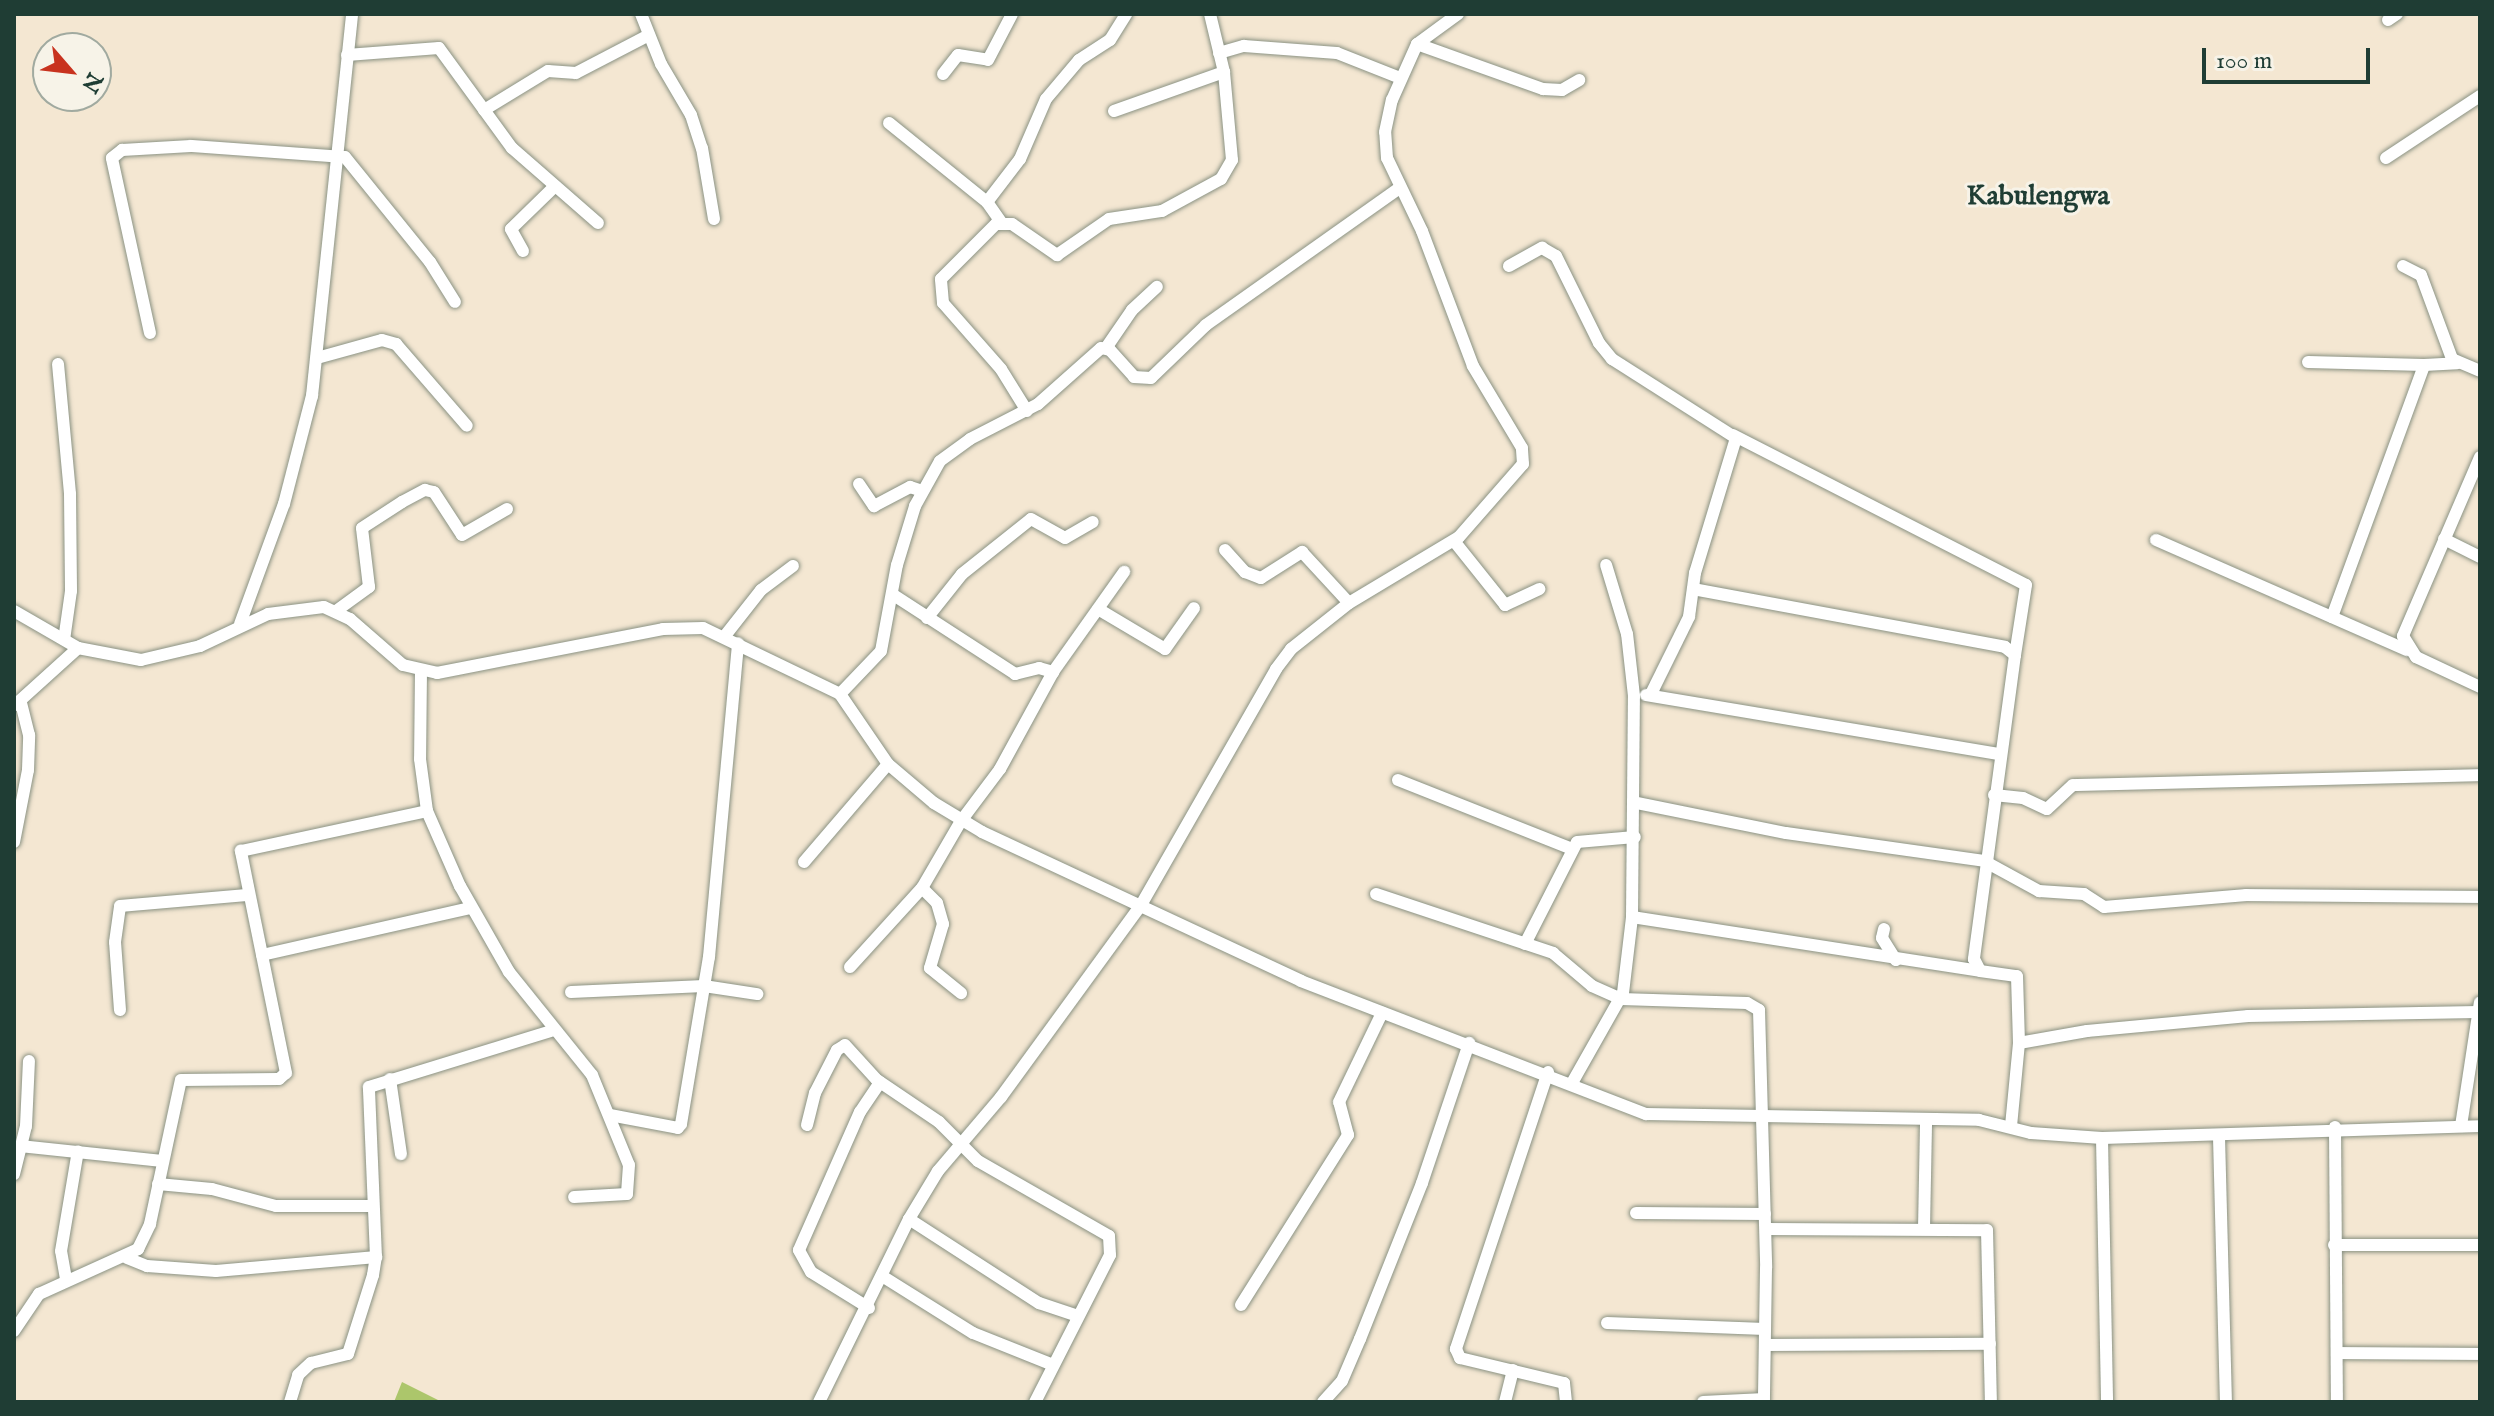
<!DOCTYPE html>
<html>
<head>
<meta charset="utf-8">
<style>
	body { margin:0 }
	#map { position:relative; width:2494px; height:1416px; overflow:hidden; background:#f4e7d2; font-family:"IM FELL English",serif }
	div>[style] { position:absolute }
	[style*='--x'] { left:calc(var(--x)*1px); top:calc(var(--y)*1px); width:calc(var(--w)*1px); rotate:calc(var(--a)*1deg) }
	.green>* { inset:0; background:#acc66b }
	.roads { filter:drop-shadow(0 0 2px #8a9283) drop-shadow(0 0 2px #8a9283) }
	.street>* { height:12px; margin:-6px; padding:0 6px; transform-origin:6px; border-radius:6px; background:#fff }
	span { translate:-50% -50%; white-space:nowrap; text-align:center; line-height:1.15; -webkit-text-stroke:6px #f7f3e8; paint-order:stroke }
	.quarter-label { font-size:28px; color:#1f3d34; font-weight:700 }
	.frame { position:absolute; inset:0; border:16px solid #1f3d34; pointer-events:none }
	.north { position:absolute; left:32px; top:32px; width:80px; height:80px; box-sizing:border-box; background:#f7f3e8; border:2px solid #a1aaa0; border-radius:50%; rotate:118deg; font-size:22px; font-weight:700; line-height:32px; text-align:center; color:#1f3d34 }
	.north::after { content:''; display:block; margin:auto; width:28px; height:36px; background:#c8321e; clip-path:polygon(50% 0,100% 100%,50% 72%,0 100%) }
	.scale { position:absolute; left:2202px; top:48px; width:168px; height:36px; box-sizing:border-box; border:4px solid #1f3d34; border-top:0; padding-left:10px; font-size:24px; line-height:28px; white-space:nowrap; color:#1f3d34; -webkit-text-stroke:6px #f7f3e8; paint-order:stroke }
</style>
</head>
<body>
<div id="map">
	<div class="green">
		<div style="clip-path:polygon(402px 1382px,442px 1402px,394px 1402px)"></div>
	</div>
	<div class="roads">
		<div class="street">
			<div style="--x:641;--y:14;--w:54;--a:68.2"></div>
			<div style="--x:661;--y:64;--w:59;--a:59.5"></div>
			<div style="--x:691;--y:115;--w:35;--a:72"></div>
			<div style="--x:702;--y:148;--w:72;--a:80.4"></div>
			<div style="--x:2388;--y:20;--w:11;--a:-34"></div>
			<div style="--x:1417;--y:44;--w:134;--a:19.7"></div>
			<div style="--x:1543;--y:89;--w:19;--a:3"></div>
			<div style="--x:1562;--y:90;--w:20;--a:-30"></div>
			<div style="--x:1219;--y:53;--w:26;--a:-16"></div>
			<div style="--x:1244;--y:46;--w:93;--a:4.3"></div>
			<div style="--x:1337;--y:53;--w:68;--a:21.6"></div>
			<div style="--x:347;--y:55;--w:92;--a:-4.4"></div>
			<div style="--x:439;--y:48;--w:124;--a:53.9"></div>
			<div style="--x:512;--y:148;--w:114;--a:41.1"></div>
			<div style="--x:943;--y:74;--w:24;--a:-52"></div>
			<div style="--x:958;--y:55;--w:30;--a:9"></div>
			<div style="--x:988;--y:60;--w:52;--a:-62.4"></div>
			<div style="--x:484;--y:110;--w:75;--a:-31.4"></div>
			<div style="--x:548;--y:71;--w:28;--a:4"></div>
			<div style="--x:576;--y:73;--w:82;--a:-27.5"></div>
			<div style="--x:1114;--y:111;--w:117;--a:-19.5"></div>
			<div style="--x:889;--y:123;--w:126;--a:38.9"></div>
			<div style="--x:987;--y:202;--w:24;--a:55"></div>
			<div style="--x:2386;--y:158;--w:113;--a:-33.4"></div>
			<div style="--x:987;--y:202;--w:54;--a:-52.5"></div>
			<div style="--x:1020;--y:159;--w:65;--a:-66.6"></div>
			<div style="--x:1046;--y:99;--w:51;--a:-49.8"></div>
			<div style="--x:1079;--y:60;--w:37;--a:-33"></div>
			<div style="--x:1110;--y:40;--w:31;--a:-58"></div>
			<div style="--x:523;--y:251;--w:25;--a:-119"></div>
			<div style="--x:511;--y:229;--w:60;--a:-44.3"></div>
			<div style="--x:1509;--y:266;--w:38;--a:-29"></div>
			<div style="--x:1542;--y:248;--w:16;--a:30"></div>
			<div style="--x:1556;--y:256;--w:97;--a:63.7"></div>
			<div style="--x:1599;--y:343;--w:21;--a:51"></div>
			<div style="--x:1612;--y:359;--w:147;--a:32.5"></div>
			<div style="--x:1736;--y:438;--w:141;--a:106.9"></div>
			<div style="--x:1695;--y:573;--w:44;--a:97.8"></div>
			<div style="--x:1689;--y:617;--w:86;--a:116.3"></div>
			<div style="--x:2403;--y:266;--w:20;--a:27"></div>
			<div style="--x:2421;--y:275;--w:90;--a:69.7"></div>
			<div style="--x:2452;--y:359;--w:30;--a:23"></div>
			<div style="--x:150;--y:333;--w:179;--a:-102.3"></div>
			<div style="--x:112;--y:158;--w:13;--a:-39"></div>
			<div style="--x:122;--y:150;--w:69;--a:-3.3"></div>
			<div style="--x:191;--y:146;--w:154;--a:4.1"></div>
			<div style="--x:345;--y:157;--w:135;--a:51"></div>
			<div style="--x:430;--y:262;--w:47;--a:58"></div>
			<div style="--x:1106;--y:348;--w:46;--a:-55.6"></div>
			<div style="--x:1132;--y:310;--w:34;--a:-43"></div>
			<div style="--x:317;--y:358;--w:67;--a:-15.5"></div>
			<div style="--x:382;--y:340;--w:15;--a:16"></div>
			<div style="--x:396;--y:344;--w:108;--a:49.1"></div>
			<div style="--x:2308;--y:362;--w:116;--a:1.5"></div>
			<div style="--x:58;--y:364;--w:131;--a:84.7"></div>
			<div style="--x:70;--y:494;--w:97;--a:89.4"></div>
			<div style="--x:71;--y:591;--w:49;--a:98.1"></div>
			<div style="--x:1027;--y:411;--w:49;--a:-121.8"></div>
			<div style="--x:1001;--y:369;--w:88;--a:-131.3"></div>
			<div style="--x:943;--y:303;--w:24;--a:-95"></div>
			<div style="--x:941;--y:279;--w:78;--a:-45"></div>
			<div style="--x:996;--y:224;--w:16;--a:0"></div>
			<div style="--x:1012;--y:224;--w:55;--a:34.6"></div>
			<div style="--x:1057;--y:255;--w:63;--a:-34.7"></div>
			<div style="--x:1109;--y:219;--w:54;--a:-8.6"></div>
			<div style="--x:1162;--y:211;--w:67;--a:-28.5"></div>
			<div style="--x:1221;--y:179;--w:22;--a:-60"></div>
			<div style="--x:1232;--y:160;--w:88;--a:-95.2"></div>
			<div style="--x:1224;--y:72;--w:60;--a:-103.6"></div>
			<div style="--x:1733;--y:435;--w:329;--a:27.1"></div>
			<div style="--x:2026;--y:585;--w:71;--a:98.9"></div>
			<div style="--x:2480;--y:457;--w:195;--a:113.3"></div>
			<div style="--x:2403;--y:636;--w:25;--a:58"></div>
			<div style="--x:2416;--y:657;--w:71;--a:25.1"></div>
			<div style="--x:859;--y:484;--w:27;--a:56"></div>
			<div style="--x:874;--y:506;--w:41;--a:-27.8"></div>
			<div style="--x:910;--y:487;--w:13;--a:18"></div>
			<div style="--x:2444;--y:539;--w:40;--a:26.6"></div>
			<div style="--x:2156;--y:540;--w:274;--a:23.7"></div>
			<div style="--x:1454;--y:541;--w:82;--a:51.4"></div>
			<div style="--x:1505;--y:605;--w:38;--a:-25"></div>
			<div style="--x:1225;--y:550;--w:30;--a:48"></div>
			<div style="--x:1245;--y:572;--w:17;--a:21"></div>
			<div style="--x:1261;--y:578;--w:49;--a:-32.4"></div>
			<div style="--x:1302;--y:552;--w:69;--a:47.3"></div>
			<div style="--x:1693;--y:589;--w:317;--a:10.5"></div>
			<div style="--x:2005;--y:647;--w:13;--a:39"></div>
			<div style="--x:2015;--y:655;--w:307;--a:97.7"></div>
			<div style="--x:1974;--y:959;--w:13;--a:63"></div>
			<div style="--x:1980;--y:971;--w:37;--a:8"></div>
			<div style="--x:2017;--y:976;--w:67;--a:88.3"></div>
			<div style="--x:2019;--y:1043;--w:83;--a:95.5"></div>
			<div style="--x:892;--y:594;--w:147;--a:33"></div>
			<div style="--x:1015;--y:674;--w:25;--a:-14"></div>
			<div style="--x:1039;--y:668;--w:15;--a:16"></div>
			<div style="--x:1098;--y:609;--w:78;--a:30.8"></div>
			<div style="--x:1165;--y:649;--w:50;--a:-54.7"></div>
			<div style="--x:14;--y:611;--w:74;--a:30"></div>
			<div style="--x:78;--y:648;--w:64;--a:10.8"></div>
			<div style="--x:141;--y:660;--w:61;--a:-13.3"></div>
			<div style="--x:200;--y:646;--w:75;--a:-25.2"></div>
			<div style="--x:268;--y:614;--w:56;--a:-7.1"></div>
			<div style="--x:324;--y:607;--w:29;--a:25"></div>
			<div style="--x:350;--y:619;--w:70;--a:41"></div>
			<div style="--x:403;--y:665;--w:35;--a:13"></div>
			<div style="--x:437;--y:673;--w:230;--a:-11"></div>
			<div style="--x:663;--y:629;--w:40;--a:-1.4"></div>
			<div style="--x:703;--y:628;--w:152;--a:25.7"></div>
			<div style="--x:840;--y:694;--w:85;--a:55.6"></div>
			<div style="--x:888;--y:764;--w:60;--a:40.3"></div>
			<div style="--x:934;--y:803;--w:56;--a:31.1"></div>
			<div style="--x:982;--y:832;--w:352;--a:25"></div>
			<div style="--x:1301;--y:981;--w:370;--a:21.1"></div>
			<div style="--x:1646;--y:1114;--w:333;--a:1"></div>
			<div style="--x:1979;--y:1120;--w:54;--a:14"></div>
			<div style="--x:2031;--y:1133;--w:71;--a:4"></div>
			<div style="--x:2102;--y:1138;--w:378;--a:-1.8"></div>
			<div style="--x:336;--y:611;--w:41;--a:-36"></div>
			<div style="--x:369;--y:587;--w:59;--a:-96.8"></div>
			<div style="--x:362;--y:528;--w:48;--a:-33"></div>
			<div style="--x:402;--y:502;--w:26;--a:-28"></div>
			<div style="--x:425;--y:490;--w:9;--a:13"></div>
			<div style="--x:434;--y:492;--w:51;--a:56.9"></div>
			<div style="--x:462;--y:535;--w:52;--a:-30"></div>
			<div style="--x:2332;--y:617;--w:268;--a:-69.9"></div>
			<div style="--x:2424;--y:365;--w:33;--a:-3"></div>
			<div style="--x:927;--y:618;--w:56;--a:-51.5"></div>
			<div style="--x:962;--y:574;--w:88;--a:-38.6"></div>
			<div style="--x:1031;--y:519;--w:39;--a:29"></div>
			<div style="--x:1065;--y:538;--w:32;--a:-30"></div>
			<div style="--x:240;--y:624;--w:128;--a:-69.9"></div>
			<div style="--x:284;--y:504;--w:112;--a:-75.5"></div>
			<div style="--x:312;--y:396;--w:384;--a:-84"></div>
			<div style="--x:724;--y:637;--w:60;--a:-51.8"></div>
			<div style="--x:761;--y:590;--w:40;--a:-37"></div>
			<div style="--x:421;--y:670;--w:89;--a:90.6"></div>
			<div style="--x:420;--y:759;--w:52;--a:82.3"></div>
			<div style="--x:427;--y:811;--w:82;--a:66.3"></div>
			<div style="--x:460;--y:886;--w:99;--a:60.3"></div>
			<div style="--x:509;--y:972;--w:132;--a:51.1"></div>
			<div style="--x:592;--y:1075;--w:97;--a:67.7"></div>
			<div style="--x:629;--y:1165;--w:29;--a:94"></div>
			<div style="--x:627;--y:1194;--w:53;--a:176.8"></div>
			<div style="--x:840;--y:694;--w:59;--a:-46.4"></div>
			<div style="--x:881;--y:651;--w:87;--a:-79.5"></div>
			<div style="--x:897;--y:565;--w:62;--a:-73"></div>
			<div style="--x:915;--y:506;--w:51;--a:-60.9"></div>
			<div style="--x:940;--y:461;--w:37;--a:-36"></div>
			<div style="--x:970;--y:439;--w:76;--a:-27.2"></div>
			<div style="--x:1038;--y:404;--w:84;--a:-41.6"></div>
			<div style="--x:1101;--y:348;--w:9;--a:13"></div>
			<div style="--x:1110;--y:350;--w:36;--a:48"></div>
			<div style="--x:1134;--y:377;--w:17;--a:3"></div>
			<div style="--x:1151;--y:378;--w:76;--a:-43.9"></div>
			<div style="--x:1206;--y:325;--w:235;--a:-35.3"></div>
			<div style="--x:1646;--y:695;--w:356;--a:9.5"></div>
			<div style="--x:15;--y:705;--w:85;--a:-42.1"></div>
			<div style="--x:1398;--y:780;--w:187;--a:21.6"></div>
			<div style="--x:1994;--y:795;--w:29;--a:6"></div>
			<div style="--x:2023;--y:798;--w:26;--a:25"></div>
			<div style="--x:2047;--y:809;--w:35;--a:-43"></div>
			<div style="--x:2073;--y:785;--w:407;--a:-1.4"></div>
			<div style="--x:1637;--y:803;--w:152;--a:11.4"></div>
			<div style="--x:1786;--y:833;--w:200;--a:8"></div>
			<div style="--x:1984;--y:861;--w:63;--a:28.6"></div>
			<div style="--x:2039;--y:891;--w:45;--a:3.8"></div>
			<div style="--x:2084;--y:894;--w:24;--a:33"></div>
			<div style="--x:2104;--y:907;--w:143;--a:-4.8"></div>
			<div style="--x:2246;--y:895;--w:234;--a:0.5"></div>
			<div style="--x:14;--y:842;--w:73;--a:-79"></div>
			<div style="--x:28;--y:770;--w:35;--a:-88"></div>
			<div style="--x:29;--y:735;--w:34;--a:-104"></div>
			<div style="--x:804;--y:862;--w:129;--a:-49.4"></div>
			<div style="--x:922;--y:888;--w:21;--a:45"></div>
			<div style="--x:937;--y:903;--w:22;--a:74"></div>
			<div style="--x:943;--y:924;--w:46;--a:106.5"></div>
			<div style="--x:930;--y:968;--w:40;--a:39"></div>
			<div style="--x:1376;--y:894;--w:187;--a:18.4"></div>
			<div style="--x:1553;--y:953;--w:51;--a:40.2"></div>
			<div style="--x:1592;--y:986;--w:32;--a:24"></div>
			<div style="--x:1621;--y:999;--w:126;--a:1.8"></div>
			<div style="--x:1747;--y:1003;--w:14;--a:30"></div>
			<div style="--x:1759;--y:1010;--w:258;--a:88.4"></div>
			<div style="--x:1766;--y:1268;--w:134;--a:90.9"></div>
			<div style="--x:1632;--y:917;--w:352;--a:8.8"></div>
			<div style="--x:1884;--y:929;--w:9;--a:103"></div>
			<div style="--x:1882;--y:938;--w:26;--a:58"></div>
			<div style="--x:1525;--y:944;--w:114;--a:-63"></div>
			<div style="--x:1577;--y:842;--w:58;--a:-4.9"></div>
			<div style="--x:262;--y:955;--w:214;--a:-12.7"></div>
			<div style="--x:850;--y:967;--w:107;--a:-47.7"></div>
			<div style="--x:922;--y:888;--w:78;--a:-59.8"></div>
			<div style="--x:961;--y:821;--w:65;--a:-53.1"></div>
			<div style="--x:1000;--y:769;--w:111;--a:-61.3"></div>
			<div style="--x:1053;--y:672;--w:123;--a:-54.6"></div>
			<div style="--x:571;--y:992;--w:133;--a:-2.6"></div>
			<div style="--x:704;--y:986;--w:54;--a:8.6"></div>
			<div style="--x:120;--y:1010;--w:68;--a:-94.2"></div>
			<div style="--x:115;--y:942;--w:36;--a:-82"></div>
			<div style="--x:120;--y:906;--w:127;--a:-5"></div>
			<div style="--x:2019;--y:1043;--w:69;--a:-10"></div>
			<div style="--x:2087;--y:1031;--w:162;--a:-5.3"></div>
			<div style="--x:2248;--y:1016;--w:230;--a:-1"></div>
			<div style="--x:1548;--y:1072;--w:292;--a:108.4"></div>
			<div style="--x:1456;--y:1349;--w:10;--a:66"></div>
			<div style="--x:1460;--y:1358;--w:107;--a:13.5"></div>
			<div style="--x:1564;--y:1383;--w:19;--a:84"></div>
			<div style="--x:390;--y:1079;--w:76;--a:81.7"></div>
			<div style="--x:1572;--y:1083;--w:103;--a:-60.5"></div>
			<div style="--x:1623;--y:993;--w:77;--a:-83.2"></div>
			<div style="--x:1632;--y:917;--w:221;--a:-89.5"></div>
			<div style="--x:1634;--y:696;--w:62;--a:-96.4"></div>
			<div style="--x:1627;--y:634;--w:72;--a:-106.9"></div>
			<div style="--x:610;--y:1115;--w:69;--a:10.8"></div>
			<div style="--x:678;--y:1128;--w:5;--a:-53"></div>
			<div style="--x:681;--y:1124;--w:169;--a:-80.5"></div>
			<div style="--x:709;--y:957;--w:315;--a:-84.7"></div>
			<div style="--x:807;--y:1125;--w:33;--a:-76"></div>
			<div style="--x:815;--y:1093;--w:48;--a:-62.9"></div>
			<div style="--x:837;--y:1050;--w:9;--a:-32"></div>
			<div style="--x:845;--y:1045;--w:47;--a:47.6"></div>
			<div style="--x:877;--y:1080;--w:75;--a:34.1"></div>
			<div style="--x:939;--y:1122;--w:55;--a:45"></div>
			<div style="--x:978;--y:1161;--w:151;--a:29.8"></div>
			<div style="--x:1109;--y:1236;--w:19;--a:87"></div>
			<div style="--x:1110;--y:1255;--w:165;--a:117"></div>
			<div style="--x:2461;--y:1126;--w:125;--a:-81.3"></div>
			<div style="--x:2335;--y:1127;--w:275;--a:89.6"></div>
			<div style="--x:2219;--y:1137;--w:265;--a:88.5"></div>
			<div style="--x:2102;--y:1138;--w:264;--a:88.9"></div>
			<div style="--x:20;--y:1146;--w:143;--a:6"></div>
			<div style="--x:14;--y:1174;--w:49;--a:-76"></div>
			<div style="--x:26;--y:1126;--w:65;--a:-87.4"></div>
			<div style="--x:158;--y:1184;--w:54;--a:5.3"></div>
			<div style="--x:212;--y:1189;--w:66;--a:14.9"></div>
			<div style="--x:276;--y:1206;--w:95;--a:0"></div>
			<div style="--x:1636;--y:1213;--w:129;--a:0.4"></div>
			<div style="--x:909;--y:1219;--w:155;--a:32.9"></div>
			<div style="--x:1039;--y:1303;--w:41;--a:18.4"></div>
			<div style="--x:1766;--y:1229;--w:221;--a:0.3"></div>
			<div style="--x:1987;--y:1230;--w:172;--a:88.7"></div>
			<div style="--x:1924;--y:1229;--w:107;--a:-88.9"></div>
			<div style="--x:2334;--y:1245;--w:146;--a:0"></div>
			<div style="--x:127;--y:1258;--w:22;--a:22"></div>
			<div style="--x:147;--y:1266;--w:69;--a:4.1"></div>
			<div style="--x:216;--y:1271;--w:161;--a:-5"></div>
			<div style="--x:882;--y:1276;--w:107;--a:32.1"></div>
			<div style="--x:973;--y:1333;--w:86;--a:21.8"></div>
			<div style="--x:66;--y:1279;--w:28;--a:-100"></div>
			<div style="--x:61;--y:1251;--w:101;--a:-80.4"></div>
			<div style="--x:1241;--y:1305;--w:201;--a:-57.8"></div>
			<div style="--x:1348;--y:1135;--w:34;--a:-105"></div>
			<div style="--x:1339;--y:1102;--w:99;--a:-64.2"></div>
			<div style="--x:869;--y:1308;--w:68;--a:-148.2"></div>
			<div style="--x:811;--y:1272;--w:25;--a:-119"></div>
			<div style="--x:799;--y:1250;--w:151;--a:-66.2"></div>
			<div style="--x:860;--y:1112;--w:36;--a:-56"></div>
			<div style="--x:1607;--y:1323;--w:158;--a:2.2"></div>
			<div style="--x:14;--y:1331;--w:45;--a:-56"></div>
			<div style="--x:39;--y:1294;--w:109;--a:-24.4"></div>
			<div style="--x:138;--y:1249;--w:28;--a:-64"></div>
			<div style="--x:150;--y:1224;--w:147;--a:-77.9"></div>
			<div style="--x:181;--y:1080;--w:98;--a:-0.6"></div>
			<div style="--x:279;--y:1079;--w:9;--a:-41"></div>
			<div style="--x:286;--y:1073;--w:227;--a:-101.5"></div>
			<div style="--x:241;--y:851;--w:190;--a:-12.1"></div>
			<div style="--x:1765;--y:1345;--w:225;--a:-0.3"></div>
			<div style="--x:2337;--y:1353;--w:143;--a:0.4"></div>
			<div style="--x:290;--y:1402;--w:28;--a:-73"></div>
			<div style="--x:298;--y:1375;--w:18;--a:-43"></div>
			<div style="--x:311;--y:1363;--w:38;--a:-14"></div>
			<div style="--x:348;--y:1354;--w:83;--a:-72.4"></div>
			<div style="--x:373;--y:1275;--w:18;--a:-81"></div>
			<div style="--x:376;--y:1257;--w:170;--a:-92.4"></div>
			<div style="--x:369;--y:1087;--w:190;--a:-17.1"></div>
			<div style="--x:819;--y:1402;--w:204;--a:-63.8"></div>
			<div style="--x:909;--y:1219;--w:56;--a:-58.9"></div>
			<div style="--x:938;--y:1171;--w:97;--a:-49.6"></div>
			<div style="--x:1001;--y:1097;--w:238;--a:-53.9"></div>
			<div style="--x:1141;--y:905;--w:272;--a:-60.2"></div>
			<div style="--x:1276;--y:669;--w:25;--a:-53"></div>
			<div style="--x:1291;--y:649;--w:74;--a:-38.4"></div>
			<div style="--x:1349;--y:603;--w:128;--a:-31"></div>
			<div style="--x:1459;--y:537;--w:97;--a:-48.8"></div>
			<div style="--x:1523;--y:464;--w:16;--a:-94"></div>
			<div style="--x:1522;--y:448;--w:96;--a:-120.9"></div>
			<div style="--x:1473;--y:366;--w:144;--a:-110.7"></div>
			<div style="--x:1422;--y:231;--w:81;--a:-115.6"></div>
			<div style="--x:1387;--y:158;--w:26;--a:-94"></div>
			<div style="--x:1385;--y:132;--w:33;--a:-78"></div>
			<div style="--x:1392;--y:100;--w:61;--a:-65.9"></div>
			<div style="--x:1417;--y:44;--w:51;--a:-36.2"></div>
			<div style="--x:1323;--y:1402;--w:28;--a:-48"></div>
			<div style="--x:1342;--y:1381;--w:46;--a:-66.8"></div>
			<div style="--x:1360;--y:1339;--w:168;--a:-68.3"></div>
			<div style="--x:1422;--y:1183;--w:148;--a:-71.4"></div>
			<div style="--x:1505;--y:1402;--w:33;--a:-76"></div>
			<div style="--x:1703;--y:1402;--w:61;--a:-2.8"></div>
		</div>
	</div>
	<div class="quarter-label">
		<span style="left:2038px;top:197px">Kabulengwa</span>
	</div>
	<div class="frame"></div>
	<div class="north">N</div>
	<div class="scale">100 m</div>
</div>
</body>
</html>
